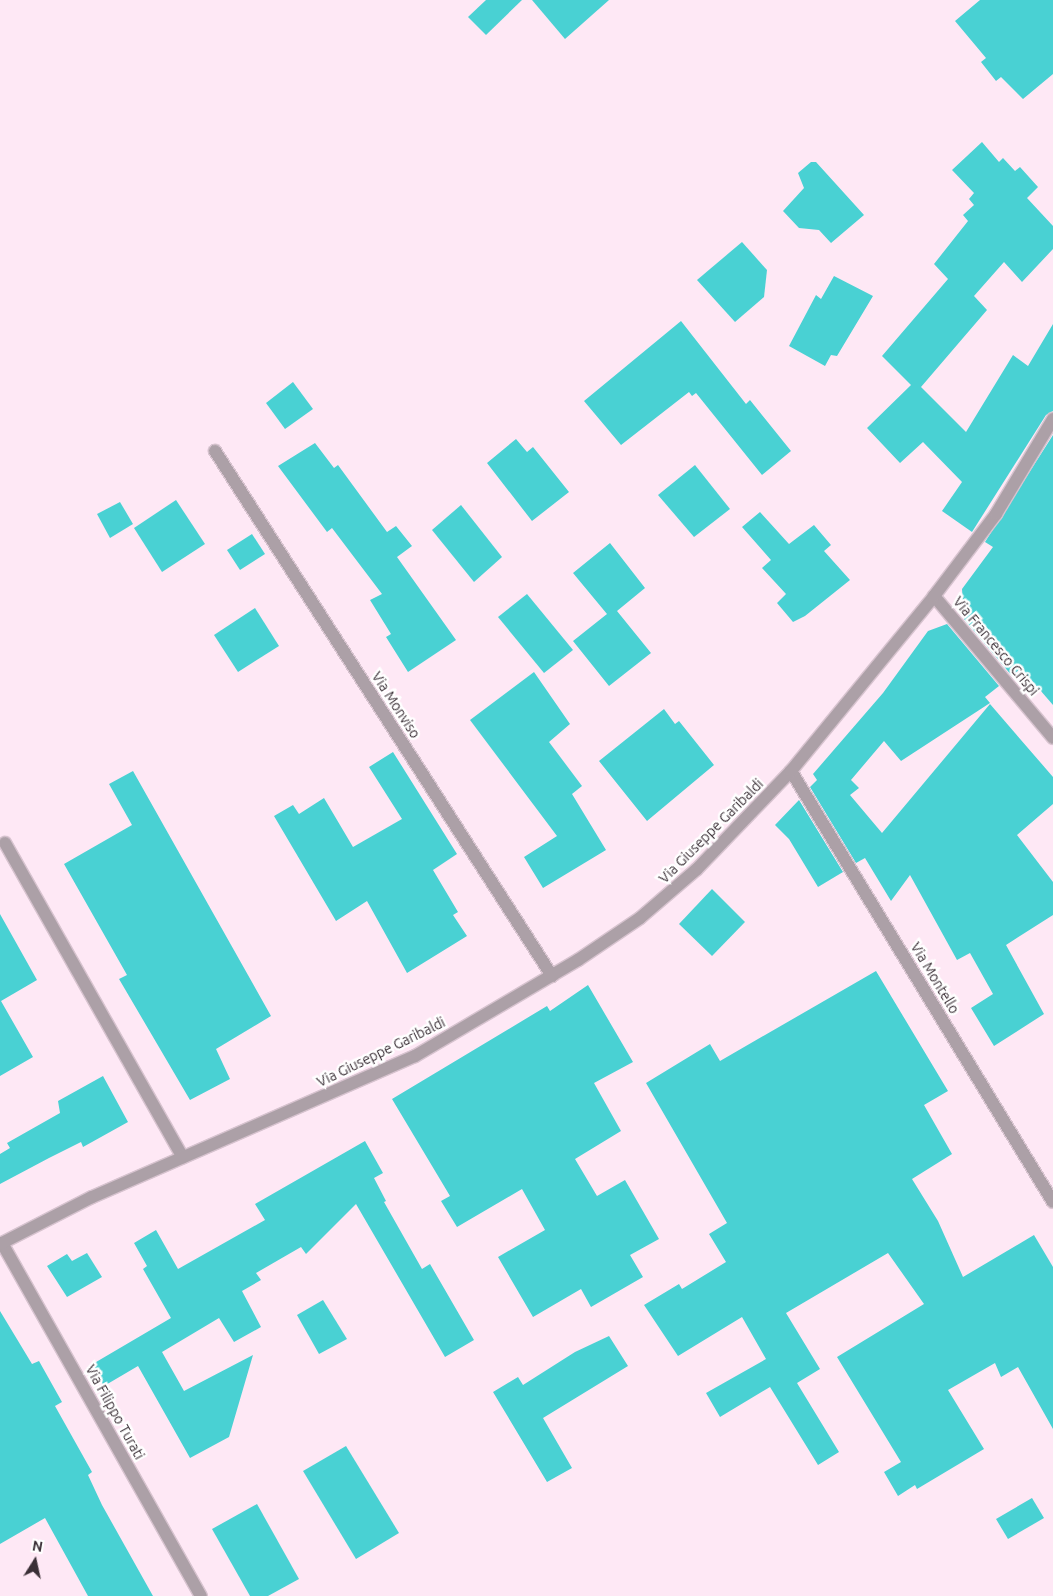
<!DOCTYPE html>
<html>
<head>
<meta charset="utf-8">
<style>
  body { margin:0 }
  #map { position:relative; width:1053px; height:1596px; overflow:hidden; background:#fee8f5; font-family:Ubuntu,sans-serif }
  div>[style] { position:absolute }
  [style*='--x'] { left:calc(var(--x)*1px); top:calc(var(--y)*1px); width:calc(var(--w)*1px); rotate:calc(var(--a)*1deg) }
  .building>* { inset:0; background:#49d1d3 }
  .roads { filter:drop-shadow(1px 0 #d7c3cf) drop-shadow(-1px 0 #d7c3cf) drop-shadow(0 1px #d7c3cf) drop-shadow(0 -1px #d7c3cf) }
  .minor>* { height:12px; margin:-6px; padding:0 6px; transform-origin:6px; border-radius:6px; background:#aca0a7 }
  span { translate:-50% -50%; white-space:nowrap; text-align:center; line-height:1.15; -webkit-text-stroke:5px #fff; paint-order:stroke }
  .street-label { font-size:14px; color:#3a2f36 }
  .north { position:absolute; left:10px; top:1536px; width:50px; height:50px; -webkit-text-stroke:4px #fff; paint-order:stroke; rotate:10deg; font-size:14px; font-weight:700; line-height:20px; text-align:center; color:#3a2f36 }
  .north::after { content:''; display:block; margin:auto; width:18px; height:22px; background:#3a2f36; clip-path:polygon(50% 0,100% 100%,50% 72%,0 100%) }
</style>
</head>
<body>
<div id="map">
  <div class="building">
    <div style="clip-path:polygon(486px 0,522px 0,486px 35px,468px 17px)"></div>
    <div style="clip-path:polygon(532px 0,609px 0,565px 39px)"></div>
    <div style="clip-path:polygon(980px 0,1053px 0,1053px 74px,1023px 99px,1001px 77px,996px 81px,981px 62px,986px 58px,955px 21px)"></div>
    <div style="clip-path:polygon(982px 142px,999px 162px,1003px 158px,1015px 171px,1020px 167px,1038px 187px,1027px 198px,1053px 226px,1053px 249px,1022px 282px,1004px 262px,974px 296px,987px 310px,921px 387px,966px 432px,1013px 355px,1028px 366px,1053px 324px,1053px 411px,1046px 415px,972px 532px,942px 511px,962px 482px,923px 442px,900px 463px,867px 428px,911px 385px,882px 356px,948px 279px,934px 264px,968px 221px,963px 215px,974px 205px,969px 199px,974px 193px,952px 170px)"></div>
    <div style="clip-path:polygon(811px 162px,816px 162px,864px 215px,831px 243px,819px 230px,799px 228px,783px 211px,804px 188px,798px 173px)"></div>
    <div style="clip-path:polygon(742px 242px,767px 270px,764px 297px,735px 322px,697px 280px)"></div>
    <div style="clip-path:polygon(834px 276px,873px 296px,837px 356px,831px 355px,825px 366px,789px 346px,816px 295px,821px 299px)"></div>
    <div style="clip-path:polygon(681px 321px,746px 404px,750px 400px,791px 451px,762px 475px,696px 393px,692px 396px,689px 392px,621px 445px,584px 401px)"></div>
    <div style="clip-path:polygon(293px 382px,313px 409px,285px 429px,266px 403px)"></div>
    <div style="clip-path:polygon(1053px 435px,1053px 705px,1021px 668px,1012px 676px,964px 619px,962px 589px,993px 547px,985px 542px)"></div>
    <div style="clip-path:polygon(516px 439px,527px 452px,533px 447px,569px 492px,532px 521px,487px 463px)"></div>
    <div style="clip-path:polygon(315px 443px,334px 468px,338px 465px,387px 532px,396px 526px,412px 546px,397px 557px,456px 640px,408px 672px,386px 637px,391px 634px,370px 600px,382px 594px,332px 528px,327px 532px,278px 466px)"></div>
    <div style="clip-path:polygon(695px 465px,730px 509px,694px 537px,658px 495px)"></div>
    <div style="clip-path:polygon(176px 500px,205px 544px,162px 572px,134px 528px)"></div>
    <div style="clip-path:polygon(120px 502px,133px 524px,110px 538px,97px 514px)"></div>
    <div style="clip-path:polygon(461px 505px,502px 557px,474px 582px,432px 530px)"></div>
    <div style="clip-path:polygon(760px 512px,789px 544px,814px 525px,831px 545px,824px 551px,850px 580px,805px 616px,793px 622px,777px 603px,786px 594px,762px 568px,771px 560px,742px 527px)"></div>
    <div style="clip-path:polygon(252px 534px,265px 554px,240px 570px,227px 550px)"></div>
    <div style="clip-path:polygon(610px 543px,645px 588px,617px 611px,651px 653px,609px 686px,573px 641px,607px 614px,573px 573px)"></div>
    <div style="clip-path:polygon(527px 594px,573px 650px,544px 673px,498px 617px)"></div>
    <div style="clip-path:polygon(255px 608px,279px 646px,238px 672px,214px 635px)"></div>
    <div style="clip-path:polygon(947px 624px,999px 686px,985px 697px,990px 703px,901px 761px,884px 741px,851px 780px,859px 788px,850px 795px,882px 833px,990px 704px,1053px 777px,1053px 804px,1017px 835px,1053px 882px,1053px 915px,1006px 945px,1044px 1014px,994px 1046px,971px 1008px,993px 994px,970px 953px,957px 960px,910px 875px,891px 901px,865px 858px,856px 863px,810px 787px,817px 780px,813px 774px,883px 693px,928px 631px)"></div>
    <div style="clip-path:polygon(534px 672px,570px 724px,549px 742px,582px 786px,572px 794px,606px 850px,543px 888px,524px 857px,557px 836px,470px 720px)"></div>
    <div style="clip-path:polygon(664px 709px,675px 724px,679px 721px,714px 765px,647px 821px,599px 761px)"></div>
    <div style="clip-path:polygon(393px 752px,457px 854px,433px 870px,458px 912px,453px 915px,467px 936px,407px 973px,367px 901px,336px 921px,274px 816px,293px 805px,299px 814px,324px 798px,353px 847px,402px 819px,369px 767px)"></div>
    <div style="clip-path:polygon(133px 771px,271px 1016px,216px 1049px,230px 1079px,190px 1100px,119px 979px,127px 975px,64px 864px,132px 825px,109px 784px)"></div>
    <div style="clip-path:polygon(799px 800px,843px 872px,818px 887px,789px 839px,775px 825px)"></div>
    <div style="clip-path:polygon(712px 889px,745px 922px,712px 956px,679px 924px)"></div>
    <div style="clip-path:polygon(0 914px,37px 980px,1px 1001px,33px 1057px,0 1076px)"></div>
    <div style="clip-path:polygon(876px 971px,948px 1091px,924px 1105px,952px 1154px,912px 1179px,938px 1221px,963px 1277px,1034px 1235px,1053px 1267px,1053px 1429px,1018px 1367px,1001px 1377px,995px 1363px,948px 1390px,984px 1449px,917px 1489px,915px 1485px,898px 1496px,884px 1472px,901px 1462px,837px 1357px,924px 1304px,888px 1253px,786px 1313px,820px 1369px,797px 1383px,839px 1452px,818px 1465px,770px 1387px,720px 1417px,706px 1393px,766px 1359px,742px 1317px,678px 1356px,644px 1305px,679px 1284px,682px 1289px,726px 1262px,709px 1234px,727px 1223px,646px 1083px,710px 1044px,720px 1061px)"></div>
    <div style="clip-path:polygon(588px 985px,633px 1062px,594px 1083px,621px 1131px,575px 1159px,597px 1196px,625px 1180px,659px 1239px,630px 1255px,643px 1277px,591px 1307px,581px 1289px,533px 1317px,498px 1257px,545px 1230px,522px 1189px,457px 1227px,441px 1201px,450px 1196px,392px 1099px,547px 1006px,550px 1011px)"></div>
    <div style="clip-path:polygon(103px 1076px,128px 1122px,83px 1147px,81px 1142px,49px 1158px,0 1184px,0 1154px,10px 1148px,7px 1143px,60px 1113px,58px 1101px)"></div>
    <div style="clip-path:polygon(365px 1141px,383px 1173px,374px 1178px,386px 1201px,384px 1202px,422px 1269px,430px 1264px,474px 1340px,445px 1357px,356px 1204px,306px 1254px,301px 1247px,256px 1273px,261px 1280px,242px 1291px,261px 1327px,234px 1342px,219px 1318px,162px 1352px,184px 1391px,253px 1355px,229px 1437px,190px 1458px,138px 1366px,104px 1386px,91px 1365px,171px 1318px,143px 1269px,147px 1266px,134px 1243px,156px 1230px,178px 1269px,265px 1220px,255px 1204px)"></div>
    <div style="clip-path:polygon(87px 1253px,102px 1277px,67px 1297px,47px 1266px,67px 1254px,72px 1261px)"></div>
    <div style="clip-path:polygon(323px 1300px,347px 1339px,319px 1354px,297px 1315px)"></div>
    <div style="clip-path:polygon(0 1311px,32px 1364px,39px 1361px,62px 1402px,55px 1406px,92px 1472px,88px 1475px,102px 1505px,153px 1596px,88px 1596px,45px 1518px,0 1544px)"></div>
    <div style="clip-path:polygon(609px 1336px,628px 1366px,543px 1418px,572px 1468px,547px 1482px,493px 1392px,518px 1377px,523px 1385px,575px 1352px)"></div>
    <div style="clip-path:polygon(346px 1446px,399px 1533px,356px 1559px,303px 1471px)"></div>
    <div style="clip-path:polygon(1032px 1498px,1044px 1518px,1008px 1539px,996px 1519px)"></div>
    <div style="clip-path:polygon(257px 1504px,299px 1579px,268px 1596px,250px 1596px,212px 1529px)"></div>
  </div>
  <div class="roads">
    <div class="minor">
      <div style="--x:215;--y:451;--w:624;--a:57.3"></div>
      <div style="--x:934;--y:596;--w:185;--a:50"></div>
      <div style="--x:791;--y:771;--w:504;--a:58.71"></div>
      <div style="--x:5;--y:843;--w:361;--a:60.5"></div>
      <div style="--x:2;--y:1243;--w:405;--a:60.6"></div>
      <div style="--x:0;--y:1244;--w:103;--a:-27.1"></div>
      <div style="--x:92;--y:1197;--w:352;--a:-23.6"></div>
      <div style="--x:415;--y:1056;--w:189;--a:-30.5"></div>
      <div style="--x:578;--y:960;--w:75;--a:-34.1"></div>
      <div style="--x:640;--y:918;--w:75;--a:-40.7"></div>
      <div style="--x:697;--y:869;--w:136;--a:-46.2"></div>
      <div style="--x:791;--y:771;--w:226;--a:-50.7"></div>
      <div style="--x:934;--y:596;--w:103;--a:-52.9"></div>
      <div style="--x:996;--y:514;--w:111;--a:-59"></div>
    </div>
  </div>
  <div class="street-label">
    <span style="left:996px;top:646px;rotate:50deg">Via Francesco Crispi</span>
    <span style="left:396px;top:705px;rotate:57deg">Via Monviso</span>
    <span style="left:711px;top:831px;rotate:-45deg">Via Giuseppe Garibaldi</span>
    <span style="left:935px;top:978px;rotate:59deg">Via Montello</span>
    <span style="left:381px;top:1052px;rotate:-26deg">Via Giuseppe Garibaldi</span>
    <span style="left:115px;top:1412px;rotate:61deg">Via Filippo Turati</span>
  </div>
  <div class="north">N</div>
</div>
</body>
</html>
